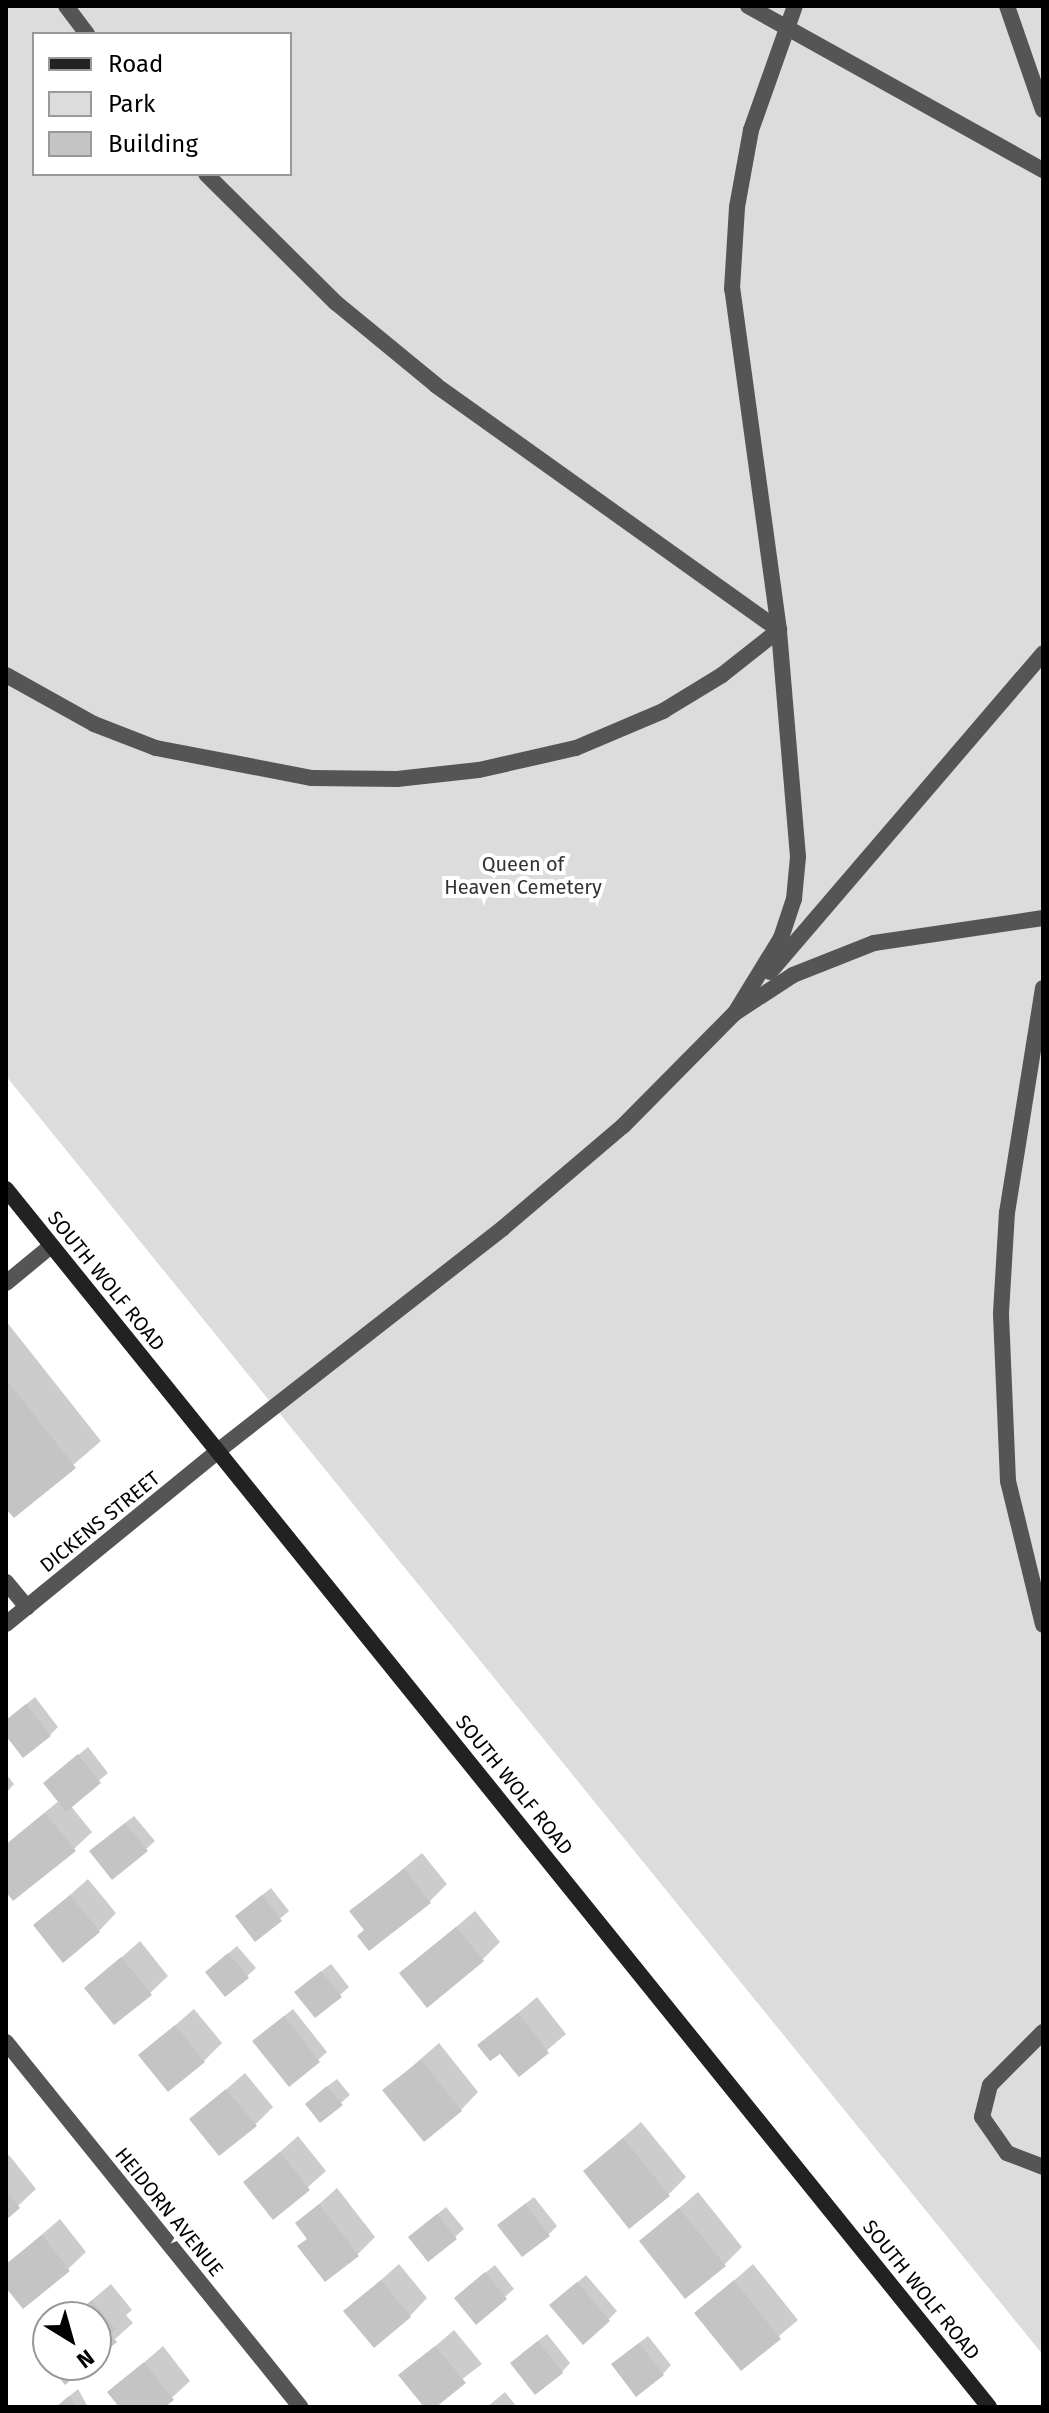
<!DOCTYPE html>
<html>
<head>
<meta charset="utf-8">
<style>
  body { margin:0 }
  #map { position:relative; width:1049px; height:2413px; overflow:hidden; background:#fff; font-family:"Fira Sans",sans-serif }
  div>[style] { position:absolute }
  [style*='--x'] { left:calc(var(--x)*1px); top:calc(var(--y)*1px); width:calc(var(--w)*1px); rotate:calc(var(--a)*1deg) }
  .green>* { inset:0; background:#dcdcdc }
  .shadow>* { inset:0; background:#0003 }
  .building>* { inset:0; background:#c4c4c4 }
  .lane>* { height:16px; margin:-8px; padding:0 8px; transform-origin:8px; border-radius:8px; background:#555 }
  .street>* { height:16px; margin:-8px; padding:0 8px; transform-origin:8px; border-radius:8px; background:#555 }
  .secondary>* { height:16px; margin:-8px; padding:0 8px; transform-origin:8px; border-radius:8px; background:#222 }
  span { translate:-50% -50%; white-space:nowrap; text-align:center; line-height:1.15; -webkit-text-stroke:8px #fff; paint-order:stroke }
  .park-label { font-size:20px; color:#333 }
  .street-label { font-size:20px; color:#000 }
  .frame { position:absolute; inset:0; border:8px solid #000; pointer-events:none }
  .legend { position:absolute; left:32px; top:32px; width:260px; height:144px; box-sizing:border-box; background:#fff; border:2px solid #999; margin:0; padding:10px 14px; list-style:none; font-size:24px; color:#000 }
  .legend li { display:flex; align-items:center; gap:16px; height:40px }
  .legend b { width:40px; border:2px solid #999 }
  .north { position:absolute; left:32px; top:2301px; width:80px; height:80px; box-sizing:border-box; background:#fff; border:2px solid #999; border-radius:50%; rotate:143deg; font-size:22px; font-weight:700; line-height:32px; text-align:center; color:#000 }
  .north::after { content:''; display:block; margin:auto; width:28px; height:36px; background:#000; clip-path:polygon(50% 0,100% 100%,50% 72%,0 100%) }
</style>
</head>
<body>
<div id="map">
  <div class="green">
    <div style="clip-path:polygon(evenodd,6px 6px,1043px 6px,1043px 2355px,6px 1076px,6px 6px,34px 34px,290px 34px,290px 174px,34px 174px,34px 34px)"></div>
  </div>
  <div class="shadow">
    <div style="clip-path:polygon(6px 1321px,101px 1441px,14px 1516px,6px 1505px)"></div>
    <div style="clip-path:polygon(35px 1697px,58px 1727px,50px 1735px,6px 1732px,6px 1721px)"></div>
    <div style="clip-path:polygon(88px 1747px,108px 1773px,70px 1805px,92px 1832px,74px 1849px,6px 1889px,6px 1844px,60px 1800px,54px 1775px)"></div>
    <div style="clip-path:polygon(6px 1774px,14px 1784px,6px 1793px)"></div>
    <div style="clip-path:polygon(134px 1816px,155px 1841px,146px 1849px,100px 1843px)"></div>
    <div style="clip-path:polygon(422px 1853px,447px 1884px,429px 1902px,366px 1930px,351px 1912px)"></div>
    <div style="clip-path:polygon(88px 1879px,116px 1913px,99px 1931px,36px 1925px)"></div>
    <div style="clip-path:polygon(271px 1888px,289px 1911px,256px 1939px,246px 1908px)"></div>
    <div style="clip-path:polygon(475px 1911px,500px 1942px,482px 1960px,401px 1973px)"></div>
    <div style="clip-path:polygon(140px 1941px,168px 1976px,150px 1993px,87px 1988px)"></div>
    <div style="clip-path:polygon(237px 1946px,256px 1968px,247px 1976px,216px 1964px)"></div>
    <div style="clip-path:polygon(331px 1964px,349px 1987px,340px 1995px,305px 1984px)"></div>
    <div style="clip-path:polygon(537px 1997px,566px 2034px,519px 2074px,500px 2051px,480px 2045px)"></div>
    <div style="clip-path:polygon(194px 2009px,222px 2043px,204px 2061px,141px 2055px)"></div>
    <div style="clip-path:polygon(293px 2009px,327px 2052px,318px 2060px,263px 2033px)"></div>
    <div style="clip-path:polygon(439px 2043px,478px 2092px,461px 2110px,385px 2090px)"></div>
    <div style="clip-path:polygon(245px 2073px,273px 2107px,255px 2125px,192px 2119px)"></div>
    <div style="clip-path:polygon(337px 2079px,350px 2095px,321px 2120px,316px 2095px)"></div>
    <div style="clip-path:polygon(641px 2122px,686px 2177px,668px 2195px,585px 2171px)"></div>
    <div style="clip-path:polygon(298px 2136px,326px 2171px,274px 2217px,246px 2182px)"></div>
    <div style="clip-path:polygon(9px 2155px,36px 2189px,6px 2217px,6px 2157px)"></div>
    <div style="clip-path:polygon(337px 2188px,375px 2237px,357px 2255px,299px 2246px,309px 2237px,298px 2223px)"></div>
    <div style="clip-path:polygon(698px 2192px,742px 2247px,724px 2265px,641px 2241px)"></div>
    <div style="clip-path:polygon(534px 2197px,557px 2226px,548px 2235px,508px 2217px)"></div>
    <div style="clip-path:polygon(446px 2207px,464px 2229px,455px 2237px,419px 2229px)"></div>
    <div style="clip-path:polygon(60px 2219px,86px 2252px,68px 2269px,6px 2285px,6px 2265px)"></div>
    <div style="clip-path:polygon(399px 2264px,427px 2298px,410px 2316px,346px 2311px)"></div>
    <div style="clip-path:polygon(753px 2264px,798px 2320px,741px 2368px,697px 2313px)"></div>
    <div style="clip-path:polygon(495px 2265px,514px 2289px,476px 2322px,465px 2289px)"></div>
    <div style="clip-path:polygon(586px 2275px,617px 2311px,608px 2320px,560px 2297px)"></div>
    <div style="clip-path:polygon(111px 2284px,132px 2310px,126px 2315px,133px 2323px,96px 2356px,96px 2317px,72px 2317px)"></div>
    <div style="clip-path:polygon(454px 2330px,482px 2364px,426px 2407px,401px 2376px)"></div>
    <div style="clip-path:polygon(547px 2334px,570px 2363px,562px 2372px,521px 2354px)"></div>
    <div style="clip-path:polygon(648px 2336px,671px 2365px,663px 2374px,622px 2356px)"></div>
    <div style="clip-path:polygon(163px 2346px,190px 2381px,162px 2407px,119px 2407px,110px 2392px)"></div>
    <div style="clip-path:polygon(78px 2389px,88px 2407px,56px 2407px)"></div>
    <div style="clip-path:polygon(505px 2392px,517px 2407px,487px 2407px)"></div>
  </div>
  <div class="building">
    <div style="clip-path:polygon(6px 1379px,76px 1468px,14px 1518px,6px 1509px)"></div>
    <div style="clip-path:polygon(26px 1704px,51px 1736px,23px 1758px,6px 1736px,6px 1720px)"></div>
    <div style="clip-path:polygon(78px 1754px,101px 1783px,66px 1812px,43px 1783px)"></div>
    <div style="clip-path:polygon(45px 1813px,76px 1851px,13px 1901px,6px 1892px,6px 1845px)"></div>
    <div style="clip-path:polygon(125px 1823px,148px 1851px,112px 1880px,89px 1851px)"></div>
    <div style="clip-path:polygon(404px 1869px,431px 1903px,369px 1951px,357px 1936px,364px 1930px,349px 1911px)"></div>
    <div style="clip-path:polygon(70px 1895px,100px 1932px,63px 1963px,33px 1925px)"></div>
    <div style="clip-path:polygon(262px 1895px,282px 1921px,255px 1942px,235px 1916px)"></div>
    <div style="clip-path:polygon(456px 1927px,484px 1961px,427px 2008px,399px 1973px)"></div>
    <div style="clip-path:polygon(228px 1953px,249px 1978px,225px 1997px,205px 1972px)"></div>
    <div style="clip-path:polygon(121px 1957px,152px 1995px,114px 2025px,84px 1988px)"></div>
    <div style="clip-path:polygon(321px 1971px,342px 1997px,315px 2018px,294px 1992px)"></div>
    <div style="clip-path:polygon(518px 2013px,549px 2053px,519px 2077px,500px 2054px,490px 2061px,477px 2045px)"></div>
    <div style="clip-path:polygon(284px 2016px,320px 2062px,289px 2087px,252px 2041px)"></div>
    <div style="clip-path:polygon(175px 2025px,205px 2062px,168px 2092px,138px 2055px)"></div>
    <div style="clip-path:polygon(421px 2060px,462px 2111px,424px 2142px,382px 2090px)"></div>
    <div style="clip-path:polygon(327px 2086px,343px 2105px,320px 2123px,305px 2104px)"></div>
    <div style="clip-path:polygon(226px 2089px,257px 2126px,219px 2156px,189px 2119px)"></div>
    <div style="clip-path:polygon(623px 2138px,670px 2196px,629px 2229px,583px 2171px)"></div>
    <div style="clip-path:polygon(280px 2152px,310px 2190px,273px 2220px,243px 2182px)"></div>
    <div style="clip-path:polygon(6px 2190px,20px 2208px,6px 2220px)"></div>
    <div style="clip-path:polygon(319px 2204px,359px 2256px,325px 2282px,297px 2246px,307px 2239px,295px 2223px)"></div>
    <div style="clip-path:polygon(525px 2204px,550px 2236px,522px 2257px,497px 2225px)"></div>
    <div style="clip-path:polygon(679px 2208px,726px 2266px,685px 2299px,639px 2241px)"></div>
    <div style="clip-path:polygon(437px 2214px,457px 2239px,428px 2262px,408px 2237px)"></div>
    <div style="clip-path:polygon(42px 2235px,70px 2271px,23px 2309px,6px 2288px,6px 2264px)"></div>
    <div style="clip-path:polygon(485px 2272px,507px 2299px,476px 2325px,454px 2298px)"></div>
    <div style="clip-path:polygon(381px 2280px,411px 2317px,374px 2348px,343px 2311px)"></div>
    <div style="clip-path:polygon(734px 2280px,781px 2339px,741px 2371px,694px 2313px)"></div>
    <div style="clip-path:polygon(577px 2282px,610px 2321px,583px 2345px,549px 2305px)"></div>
    <div style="clip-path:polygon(92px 2300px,115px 2329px,110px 2334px,117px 2342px,96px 2359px,96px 2317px,72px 2317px)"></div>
    <div style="clip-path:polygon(48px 2337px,48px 2364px,35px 2348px)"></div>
    <div style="clip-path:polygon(538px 2341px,563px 2373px,535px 2395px,510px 2363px)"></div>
    <div style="clip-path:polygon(639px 2343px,664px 2375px,636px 2397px,611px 2364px)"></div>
    <div style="clip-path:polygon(435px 2346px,466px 2383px,436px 2407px,424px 2407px,398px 2375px)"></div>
    <div style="clip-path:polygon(144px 2362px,174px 2400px,165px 2407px,119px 2407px,107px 2392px)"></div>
    <div style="clip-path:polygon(49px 2365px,88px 2365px,65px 2385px)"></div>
    <div style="clip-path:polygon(69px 2396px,77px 2407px,56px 2407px)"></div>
  </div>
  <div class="lane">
    <div style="--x:66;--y:6;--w:35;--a:53"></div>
    <div style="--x:748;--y:6;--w:338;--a:29.1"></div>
    <div style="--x:1007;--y:6;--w:110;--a:70.9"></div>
    <div style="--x:6;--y:675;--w:101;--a:29.1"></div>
    <div style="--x:94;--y:724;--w:66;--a:21.2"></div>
    <div style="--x:156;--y:748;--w:159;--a:10.9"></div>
    <div style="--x:312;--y:778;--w:85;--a:0.7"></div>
    <div style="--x:397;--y:779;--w:82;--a:-6.3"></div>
    <div style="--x:479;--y:770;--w:99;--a:-12.8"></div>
    <div style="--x:576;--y:748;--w:95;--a:-23"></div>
    <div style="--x:663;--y:711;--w:69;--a:-31.4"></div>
    <div style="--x:722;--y:675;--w:73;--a:-38.3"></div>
    <div style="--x:779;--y:630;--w:422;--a:-144.5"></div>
    <div style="--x:436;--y:385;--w:129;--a:-140.6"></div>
    <div style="--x:336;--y:303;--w:183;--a:-135.2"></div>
    <div style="--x:770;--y:972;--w:420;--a:-49.4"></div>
    <div style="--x:1043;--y:988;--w:227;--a:99.1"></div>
    <div style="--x:1007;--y:1212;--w:102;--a:93.4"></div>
    <div style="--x:1001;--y:1314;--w:167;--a:87.6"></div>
    <div style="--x:1008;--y:1481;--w:148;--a:76.3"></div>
    <div style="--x:735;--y:1013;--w:88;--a:-58.5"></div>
    <div style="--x:781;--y:938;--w:41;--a:-71.6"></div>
    <div style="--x:794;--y:899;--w:42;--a:-84.6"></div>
    <div style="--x:798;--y:857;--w:228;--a:-94.8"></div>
    <div style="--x:779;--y:630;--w:344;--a:-97.8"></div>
    <div style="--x:732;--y:289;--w:82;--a:-86.5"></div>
    <div style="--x:737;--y:207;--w:78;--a:-79.7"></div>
    <div style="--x:751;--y:130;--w:132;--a:-70.5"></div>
    <div style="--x:6;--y:1283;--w:58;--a:-39.4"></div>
    <div style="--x:219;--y:1450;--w:360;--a:-38"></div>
    <div style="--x:503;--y:1228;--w:157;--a:-40.4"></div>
    <div style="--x:623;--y:1126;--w:159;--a:-45.3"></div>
    <div style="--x:735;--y:1013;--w:69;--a:-33.2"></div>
    <div style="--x:793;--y:975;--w:87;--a:-21.6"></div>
    <div style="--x:874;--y:943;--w:171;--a:-8.4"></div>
    <div style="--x:6;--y:1582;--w:33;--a:50"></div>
    <div style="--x:1043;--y:2032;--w:75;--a:135"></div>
    <div style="--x:990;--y:2085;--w:33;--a:104"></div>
    <div style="--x:982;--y:2117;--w:44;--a:55.2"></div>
    <div style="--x:1007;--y:2153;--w:39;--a:21"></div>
  </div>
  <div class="street">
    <div style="--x:6;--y:1624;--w:275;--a:-39.2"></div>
    <div style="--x:6;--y:2042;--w:469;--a:51.1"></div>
  </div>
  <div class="secondary">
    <div style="--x:6;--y:1189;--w:1565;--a:51.09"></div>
  </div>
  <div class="park-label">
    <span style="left:523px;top:876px">Queen of<br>Heaven Cemetery</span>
  </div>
  <div class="street-label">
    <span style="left:106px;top:1281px;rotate:51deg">SOUTH WOLF ROAD</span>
    <span style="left:100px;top:1522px;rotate:-39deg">DICKENS STREET</span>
    <span style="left:514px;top:1785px;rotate:51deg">SOUTH WOLF ROAD</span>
    <span style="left:169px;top:2212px;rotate:51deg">HEIDORN AVENUE</span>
    <span style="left:921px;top:2290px;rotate:51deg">SOUTH WOLF ROAD</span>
  </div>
  <div class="frame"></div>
  <ul class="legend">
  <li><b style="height:10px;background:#222"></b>Road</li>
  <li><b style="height:22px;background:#dcdcdc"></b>Park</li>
  <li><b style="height:22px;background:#c4c4c4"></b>Building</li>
  </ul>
  <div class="north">N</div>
</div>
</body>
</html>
